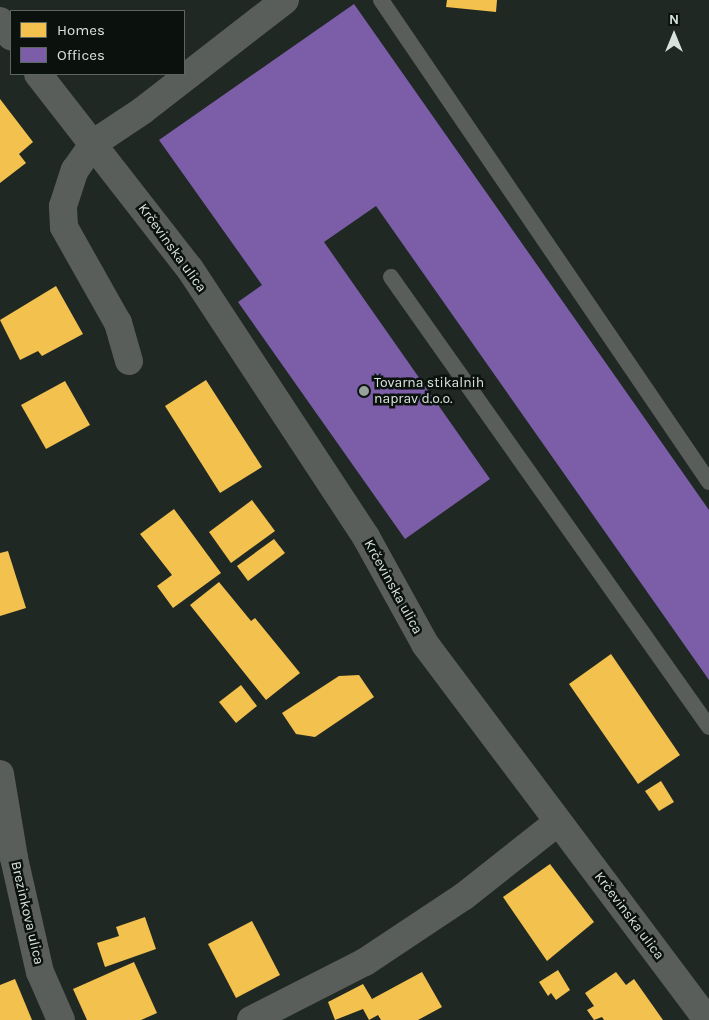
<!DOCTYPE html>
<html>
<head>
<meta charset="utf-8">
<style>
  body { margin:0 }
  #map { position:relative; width:709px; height:1020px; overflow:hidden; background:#202824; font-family:Karla,sans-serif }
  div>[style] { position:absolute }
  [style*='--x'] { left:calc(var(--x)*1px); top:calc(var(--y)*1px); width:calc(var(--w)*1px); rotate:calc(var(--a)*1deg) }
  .homes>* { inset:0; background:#f2c14e }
  .offices>* { inset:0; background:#7b5ea7 }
  .lane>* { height:16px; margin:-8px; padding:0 8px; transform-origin:8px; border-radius:8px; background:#5a5e5b }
  .street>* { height:28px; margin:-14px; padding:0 14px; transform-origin:14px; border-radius:14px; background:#5a5e5b }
  .dots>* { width:14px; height:14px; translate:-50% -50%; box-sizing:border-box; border:2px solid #0b120e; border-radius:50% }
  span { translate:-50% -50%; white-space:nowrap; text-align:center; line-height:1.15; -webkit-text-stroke:5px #0b120e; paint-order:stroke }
  .street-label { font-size:14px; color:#d9e3de }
  .poi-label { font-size:14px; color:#d9e3de }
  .left { translate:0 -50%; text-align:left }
  .legend { position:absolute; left:10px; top:10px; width:175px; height:65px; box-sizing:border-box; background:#0b120e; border:1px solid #5d6661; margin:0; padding:6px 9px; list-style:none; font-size:15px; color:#d9e3de }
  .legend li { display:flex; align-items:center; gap:10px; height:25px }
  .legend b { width:25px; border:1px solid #5d6661 }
  .north { position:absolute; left:649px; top:10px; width:50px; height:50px; -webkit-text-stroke:4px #0b120e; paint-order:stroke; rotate:0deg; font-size:14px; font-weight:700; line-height:20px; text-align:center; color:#d9e3de }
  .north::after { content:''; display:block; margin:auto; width:18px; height:22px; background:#d9e3de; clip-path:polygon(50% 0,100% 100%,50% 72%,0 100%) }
</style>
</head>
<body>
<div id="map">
  <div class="homes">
    <div style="clip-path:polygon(447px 0,497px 0,496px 12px,446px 7px)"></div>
    <div style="clip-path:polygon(0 99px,33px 142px,19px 154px,26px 163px,0 183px)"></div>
    <div style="clip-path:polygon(56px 286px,83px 334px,42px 356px,38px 351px,20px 360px,0 320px)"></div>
    <div style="clip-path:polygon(206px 380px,262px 467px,220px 493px,165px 406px)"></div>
    <div style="clip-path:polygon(65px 381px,90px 425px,46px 449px,21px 405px)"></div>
    <div style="clip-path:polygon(252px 500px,275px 531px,231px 563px,209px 532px)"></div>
    <div style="clip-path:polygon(174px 509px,221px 573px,173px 608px,157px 586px,172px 575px,140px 534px)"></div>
    <div style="clip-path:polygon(274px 539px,285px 553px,248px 581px,237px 566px)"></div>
    <div style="clip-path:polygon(8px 551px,26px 608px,0 616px,0 553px)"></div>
    <div style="clip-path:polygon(219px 582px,251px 621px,255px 618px,300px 673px,266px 700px,190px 605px)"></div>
    <div style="clip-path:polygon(611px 654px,680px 755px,638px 784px,569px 684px)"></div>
    <div style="clip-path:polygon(359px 675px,374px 697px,315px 737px,296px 734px,282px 713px,339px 676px)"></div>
    <div style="clip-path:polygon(241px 685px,257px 706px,236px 723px,219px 702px)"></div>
    <div style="clip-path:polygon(661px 781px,674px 802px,659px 811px,645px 791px)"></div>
    <div style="clip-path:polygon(550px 864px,594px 922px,547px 961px,503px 897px)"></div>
    <div style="clip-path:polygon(145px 917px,156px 949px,105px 967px,97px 943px,119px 936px,116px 927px)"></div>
    <div style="clip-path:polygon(252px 921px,280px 975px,236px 998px,208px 944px)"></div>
    <div style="clip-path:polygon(134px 962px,157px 1013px,141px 1020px,87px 1020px,73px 989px)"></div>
    <div style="clip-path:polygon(558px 970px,570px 990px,556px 1000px,551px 993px,548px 996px,539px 982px)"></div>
    <div style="clip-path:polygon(422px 972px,442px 1007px,418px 1020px,381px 1020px,378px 1015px,369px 1020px,363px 1009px,335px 1020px,328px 1002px,363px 984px,372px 999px)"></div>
    <div style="clip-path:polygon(616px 972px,626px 985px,634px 979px,663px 1020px,604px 1020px,602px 1017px,594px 1020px,587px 1010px,594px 1006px,585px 993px)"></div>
    <div style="clip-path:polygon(15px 979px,32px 1020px,0 1020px,0 985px)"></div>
  </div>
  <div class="offices">
    <div style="clip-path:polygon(354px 4px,709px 510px,709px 680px,376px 206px,324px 242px,490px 479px,405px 539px,238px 302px,262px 285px,159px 140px)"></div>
  </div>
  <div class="lane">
    <div style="--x:381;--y:0;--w:583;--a:55.76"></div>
    <div style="--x:391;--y:277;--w:551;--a:54.75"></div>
  </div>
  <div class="street">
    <div style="--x:0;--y:21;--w:19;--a:54"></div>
    <div style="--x:38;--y:74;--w:247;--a:52.1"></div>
    <div style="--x:190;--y:269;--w:321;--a:56.7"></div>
    <div style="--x:366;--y:537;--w:122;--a:61.1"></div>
    <div style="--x:425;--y:644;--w:470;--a:53.1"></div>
    <div style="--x:129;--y:361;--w:40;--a:-106"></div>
    <div style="--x:118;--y:323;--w:110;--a:-119.4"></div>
    <div style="--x:64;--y:227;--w:21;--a:-93"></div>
    <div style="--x:63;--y:206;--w:38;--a:-72"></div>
    <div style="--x:75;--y:170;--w:33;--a:-55"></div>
    <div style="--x:94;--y:143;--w:58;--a:-33.7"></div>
    <div style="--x:142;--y:111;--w:181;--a:-37.8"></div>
    <div style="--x:0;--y:774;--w:85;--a:80.5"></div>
    <div style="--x:14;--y:858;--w:117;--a:77.2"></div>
    <div style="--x:40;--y:972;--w:52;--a:66.4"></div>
    <div style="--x:251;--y:1020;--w:128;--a:-27"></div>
    <div style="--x:365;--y:962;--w:118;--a:-33.6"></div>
    <div style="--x:463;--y:897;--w:121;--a:-38.3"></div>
  </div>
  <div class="dots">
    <div style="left:364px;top:391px;background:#98a29d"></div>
  </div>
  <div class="street-label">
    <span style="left:172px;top:248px;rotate:54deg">Krčevinska ulica</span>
    <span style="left:393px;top:587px;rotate:61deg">Krčevinska ulica</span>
    <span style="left:27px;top:913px;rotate:77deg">Brezinkova ulica</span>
    <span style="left:629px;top:916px;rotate:53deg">Krčevinska ulica</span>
  </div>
  <div class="poi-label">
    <span class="left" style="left:374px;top:391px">Tovarna stikalnih<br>naprav d.o.o.</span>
  </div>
  <ul class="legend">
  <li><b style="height:14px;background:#f2c14e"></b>Homes</li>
  <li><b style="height:14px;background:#7b5ea7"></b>Offices</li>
  </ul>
  <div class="north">N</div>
</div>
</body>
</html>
